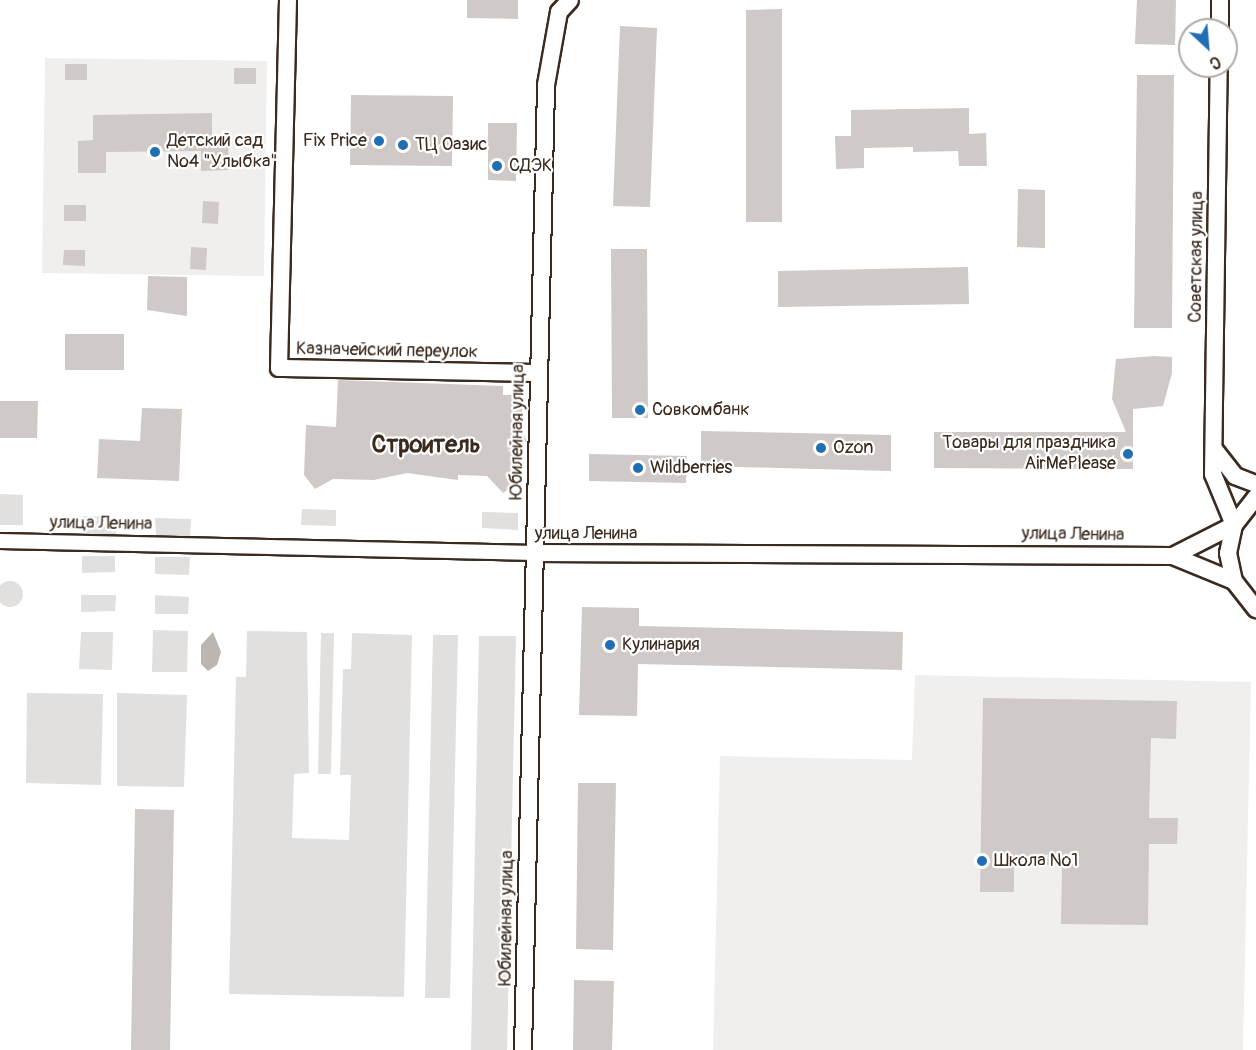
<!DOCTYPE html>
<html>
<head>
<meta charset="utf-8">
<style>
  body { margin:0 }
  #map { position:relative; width:1256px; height:1050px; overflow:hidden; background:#fff; font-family:Pangolin,sans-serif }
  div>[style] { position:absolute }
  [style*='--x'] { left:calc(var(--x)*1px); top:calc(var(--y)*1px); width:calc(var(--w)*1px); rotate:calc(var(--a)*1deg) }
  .built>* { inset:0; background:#f1efee }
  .green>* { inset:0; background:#e2e0de }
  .round { border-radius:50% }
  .water>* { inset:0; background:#bcb6b3 }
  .building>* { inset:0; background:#cfcac7 }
  .roads { filter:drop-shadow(2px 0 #3b2a1e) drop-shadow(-2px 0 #3b2a1e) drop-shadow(0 2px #3b2a1e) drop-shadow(0 -2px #3b2a1e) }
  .pedestrian>* { height:14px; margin:-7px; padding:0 7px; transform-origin:7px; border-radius:7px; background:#fff }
  .minor>* { height:16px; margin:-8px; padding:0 8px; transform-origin:8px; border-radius:8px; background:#fff }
  .dots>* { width:16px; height:16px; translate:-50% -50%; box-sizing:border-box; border:3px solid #fff; border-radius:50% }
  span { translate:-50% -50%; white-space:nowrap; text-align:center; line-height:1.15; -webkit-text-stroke:4.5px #fff; paint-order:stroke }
  .poi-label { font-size:18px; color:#3b2a1e }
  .right { translate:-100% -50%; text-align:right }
  .left { translate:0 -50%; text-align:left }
  .street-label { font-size:18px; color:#3b2a1e }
  .district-label { font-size:24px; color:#3b2a1e; font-weight:700 }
  .north { position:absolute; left:1178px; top:18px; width:60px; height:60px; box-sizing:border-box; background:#fff; border:2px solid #b1aaa5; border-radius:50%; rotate:154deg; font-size:16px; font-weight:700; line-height:24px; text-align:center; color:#3b2a1e }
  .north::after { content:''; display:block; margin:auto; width:21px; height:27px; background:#1f6fb2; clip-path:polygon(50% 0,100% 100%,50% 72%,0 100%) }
</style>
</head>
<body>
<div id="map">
  <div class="built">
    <div style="clip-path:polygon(45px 58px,267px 61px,264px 276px,42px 273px)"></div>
    <div style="clip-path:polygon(915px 675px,1251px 682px,1243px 1050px,713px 1050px,720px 756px,912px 760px)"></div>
  </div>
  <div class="green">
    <div style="clip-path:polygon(0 494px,23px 495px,23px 525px,0 525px)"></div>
    <div style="clip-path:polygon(302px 509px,336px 510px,336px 526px,301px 525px)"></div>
    <div style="clip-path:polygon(482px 512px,518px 513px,518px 530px,482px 528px)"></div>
    <div style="clip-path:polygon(83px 516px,117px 517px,116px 535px,83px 535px)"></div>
    <div style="clip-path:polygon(155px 518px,191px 519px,190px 537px,156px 535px)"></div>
    <div style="clip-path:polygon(82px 556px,115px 556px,115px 572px,82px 573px)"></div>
    <div style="clip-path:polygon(155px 557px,190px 557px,189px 575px,155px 574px)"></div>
    <div class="round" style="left:-3px;top:581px;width:26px;height:26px"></div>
    <div style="clip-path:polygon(81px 595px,116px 595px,115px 611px,81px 612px)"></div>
    <div style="clip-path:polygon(155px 595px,189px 597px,188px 614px,155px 614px)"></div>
    <div style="clip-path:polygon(153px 630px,188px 631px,187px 672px,152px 672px)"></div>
    <div style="clip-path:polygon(247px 631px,307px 632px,309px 773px,294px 774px,292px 838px,349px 840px,351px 775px,340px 775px,343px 669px,351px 669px,352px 633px,412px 635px,404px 997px,229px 994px,236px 677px,246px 677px)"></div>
    <div style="clip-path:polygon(81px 632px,113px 632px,112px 670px,79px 669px)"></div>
    <div style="clip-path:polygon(321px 633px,334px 633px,331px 774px,318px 774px)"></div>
    <div style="clip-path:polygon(433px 635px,458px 635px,450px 998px,425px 998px)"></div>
    <div style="clip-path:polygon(479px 636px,516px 636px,507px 1050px,471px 1050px)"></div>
    <div style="clip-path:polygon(27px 693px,103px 694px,101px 785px,26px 783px)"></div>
    <div style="clip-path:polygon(117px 693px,187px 695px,184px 787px,117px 786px)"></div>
  </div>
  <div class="water">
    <div style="clip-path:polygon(213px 632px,221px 652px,217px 665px,208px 671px,201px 664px,201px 645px)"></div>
  </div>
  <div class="building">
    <div style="clip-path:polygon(467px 0,518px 0,518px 19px,467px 18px)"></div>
    <div style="clip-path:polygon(1137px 0,1176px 0,1175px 45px,1135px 44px)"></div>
    <div style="clip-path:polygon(782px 9px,782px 222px,746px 222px,746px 10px)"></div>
    <div style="clip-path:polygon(620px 26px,657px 28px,650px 207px,613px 206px)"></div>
    <div style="clip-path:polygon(65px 64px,87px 64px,87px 80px,65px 80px)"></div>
    <div style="clip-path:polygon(234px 68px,256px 68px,256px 84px,234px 84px)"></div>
    <div style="clip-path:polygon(1137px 75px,1174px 75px,1172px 328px,1134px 328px)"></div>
    <div style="clip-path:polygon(351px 95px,453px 96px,452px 166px,350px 165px)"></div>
    <div style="clip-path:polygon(969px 108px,969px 134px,986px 133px,987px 166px,959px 166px,958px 151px,913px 152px,913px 147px,864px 148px,864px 168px,836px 169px,835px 136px,851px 136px,851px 110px)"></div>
    <div style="clip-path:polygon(212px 113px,212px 138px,228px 138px,229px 170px,201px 171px,201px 151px,106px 152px,106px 173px,78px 173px,78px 141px,93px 140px,93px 115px)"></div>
    <div style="clip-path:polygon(488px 123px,517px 123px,516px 181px,488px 180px)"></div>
    <div style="clip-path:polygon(1018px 189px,1045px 190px,1045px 248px,1017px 247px)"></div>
    <div style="clip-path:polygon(203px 201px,219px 202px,218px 224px,202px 223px)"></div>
    <div style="clip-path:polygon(64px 205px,86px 205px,86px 221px,64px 221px)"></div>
    <div style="clip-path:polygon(191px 247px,207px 248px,206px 270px,190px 269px)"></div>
    <div style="clip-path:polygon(611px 249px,647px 249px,648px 418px,612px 418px)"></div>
    <div style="clip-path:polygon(64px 250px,85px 250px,85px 266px,63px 265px)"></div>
    <div style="clip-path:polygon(968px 267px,969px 304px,778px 307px,778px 271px)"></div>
    <div style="clip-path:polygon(148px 276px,187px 277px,187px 316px,147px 310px)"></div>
    <div style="clip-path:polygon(65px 334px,124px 334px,124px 370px,65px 370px)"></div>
    <div style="clip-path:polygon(1154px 356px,1172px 357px,1172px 373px,1163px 406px,1133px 409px,1133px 469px,934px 468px,934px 432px,1126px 432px,1112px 399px,1116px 359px)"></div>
    <div style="clip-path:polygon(338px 380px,503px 386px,503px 395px,523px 395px,521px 430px,527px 441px,521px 445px,519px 482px,503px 493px,487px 476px,458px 475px,458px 480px,407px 473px,374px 480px,333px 479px,315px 489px,304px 475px,306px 425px,336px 427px)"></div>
    <div style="clip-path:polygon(0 401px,38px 401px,37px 438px,0 438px)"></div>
    <div style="clip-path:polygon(142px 408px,182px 409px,179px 481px,97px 478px,99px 439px,140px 441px)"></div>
    <div style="clip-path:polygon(701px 431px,891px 435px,891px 471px,701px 466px)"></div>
    <div style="clip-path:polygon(589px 454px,687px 456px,686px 483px,589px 481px)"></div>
    <div style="clip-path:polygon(582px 607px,639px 608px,639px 626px,903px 632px,902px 670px,638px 664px,637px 716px,579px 715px)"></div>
    <div style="clip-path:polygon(983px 698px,1177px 701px,1176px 739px,1151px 738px,1149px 818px,1178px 818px,1177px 844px,1149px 844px,1148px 925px,1061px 924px,1062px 865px,1014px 865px,1014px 892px,980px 892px)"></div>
    <div style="clip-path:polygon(578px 783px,616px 783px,613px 950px,576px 949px)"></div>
    <div style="clip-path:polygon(135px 809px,174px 810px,170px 1050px,131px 1050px)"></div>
    <div style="clip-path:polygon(574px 980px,614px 981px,612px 1050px,573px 1050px)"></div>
  </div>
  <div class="roads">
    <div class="pedestrian">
      <div style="--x:0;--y:541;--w:535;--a:1.28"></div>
    </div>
    <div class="minor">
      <div style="--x:288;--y:0;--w:368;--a:91.4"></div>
      <div style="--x:279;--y:368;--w:260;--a:1.1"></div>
      <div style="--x:1220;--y:30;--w:30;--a:-90"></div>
      <div style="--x:1214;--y:449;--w:34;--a:52"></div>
      <div style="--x:1235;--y:476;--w:22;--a:21"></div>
      <div style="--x:1256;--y:497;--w:36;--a:128"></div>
      <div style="--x:1234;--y:525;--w:29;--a:102"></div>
      <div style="--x:1228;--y:553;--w:29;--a:78"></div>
      <div style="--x:1234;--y:581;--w:36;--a:52"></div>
      <div style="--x:535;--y:553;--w:638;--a:0.27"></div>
      <div style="--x:1173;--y:556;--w:66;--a:22.3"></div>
      <div style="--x:1173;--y:556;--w:68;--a:-26.9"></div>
      <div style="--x:1234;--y:525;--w:55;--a:-112.4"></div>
      <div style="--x:1213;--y:474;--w:408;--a:-89.2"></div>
      <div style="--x:523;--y:1050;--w:965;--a:-88.63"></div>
      <div style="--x:546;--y:85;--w:74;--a:-79.9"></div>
      <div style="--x:559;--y:12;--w:16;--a:-47"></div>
    </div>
  </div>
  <div class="dots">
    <div style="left:379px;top:141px;background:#1f6fb2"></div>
    <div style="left:403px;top:145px;background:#1f6fb2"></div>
    <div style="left:155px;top:152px;background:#1f6fb2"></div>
    <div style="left:497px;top:166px;background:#1f6fb2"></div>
    <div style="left:640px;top:410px;background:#1f6fb2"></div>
    <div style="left:821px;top:448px;background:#1f6fb2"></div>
    <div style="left:1128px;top:454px;background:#1f6fb2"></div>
    <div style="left:638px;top:468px;background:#1f6fb2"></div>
    <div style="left:610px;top:645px;background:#1f6fb2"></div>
    <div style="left:982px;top:861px;background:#1f6fb2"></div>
  </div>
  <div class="poi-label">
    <span class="right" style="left:367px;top:141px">Fix Price</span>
    <span class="left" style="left:167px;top:152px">Детский сад<br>№4 "Улыбка"</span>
    <span class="left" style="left:415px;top:145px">ТЦ Оазис</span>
    <span class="left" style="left:509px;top:166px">СДЭК</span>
    <span class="left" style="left:652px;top:410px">Совкомбанк</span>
    <span class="right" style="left:1116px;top:454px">Товары для праздника<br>AirMePlease</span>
    <span class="left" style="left:833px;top:448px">Ozon</span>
    <span class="left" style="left:650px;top:468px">Wildberries</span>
    <span class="left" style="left:622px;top:645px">Кулинария</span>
    <span class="left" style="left:994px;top:861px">Школа №1</span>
  </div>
  <div class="street-label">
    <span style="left:1197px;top:257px;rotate:-89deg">Советская улица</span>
    <span style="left:387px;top:351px;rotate:1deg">Казначейский переулок</span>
    <span style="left:518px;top:432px;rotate:-89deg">Юбилейная улица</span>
    <span style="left:101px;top:524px;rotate:1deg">улица Ленина</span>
    <span style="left:586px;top:534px">улица Ленина</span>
    <span style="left:1073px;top:535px;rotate:1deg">улица Ленина</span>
    <span style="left:507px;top:918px;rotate:-89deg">Юбилейная улица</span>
  </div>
  <div class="district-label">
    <span style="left:426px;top:445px">Строитель</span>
  </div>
  <div class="north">С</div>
</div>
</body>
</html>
